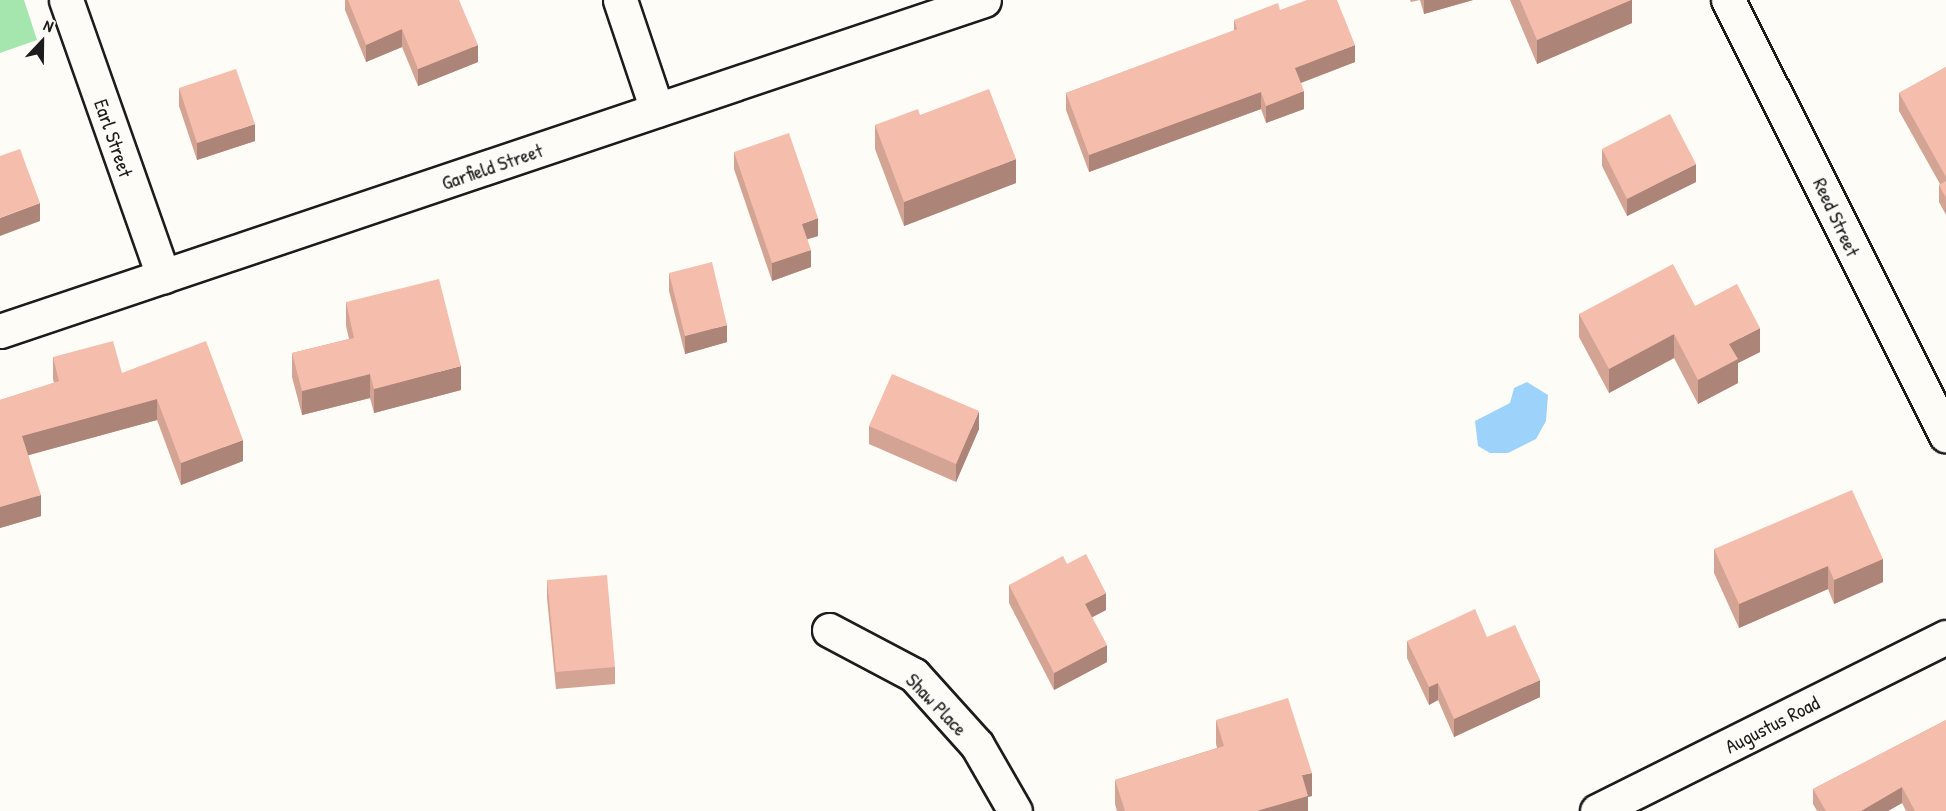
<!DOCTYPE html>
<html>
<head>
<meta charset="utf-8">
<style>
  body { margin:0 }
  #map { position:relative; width:1946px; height:811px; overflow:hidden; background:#fdfcf7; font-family:"Patrick Hand",sans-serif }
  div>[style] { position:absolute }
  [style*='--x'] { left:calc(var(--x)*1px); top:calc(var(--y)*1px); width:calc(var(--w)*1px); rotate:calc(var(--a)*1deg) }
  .green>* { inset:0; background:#a5e5ae }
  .water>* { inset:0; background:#9dd3fb }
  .roads { filter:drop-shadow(2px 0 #1c1c1c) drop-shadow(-2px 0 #1c1c1c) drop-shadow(0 2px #1c1c1c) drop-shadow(0 -2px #1c1c1c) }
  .minor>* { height:33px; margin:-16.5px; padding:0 16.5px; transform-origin:16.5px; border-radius:16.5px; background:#fdfcf7 }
  .wall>* { inset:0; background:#d3a394 }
  .shaded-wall>* { inset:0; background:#ac8478 }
  .building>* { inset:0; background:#f5bdac }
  span { translate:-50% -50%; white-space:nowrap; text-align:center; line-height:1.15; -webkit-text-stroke:5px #fdfcf7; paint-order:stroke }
  .street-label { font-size:20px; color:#1c1c1c }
  .north { position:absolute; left:12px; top:12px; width:60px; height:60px; -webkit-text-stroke:4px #fdfcf7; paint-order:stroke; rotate:22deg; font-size:16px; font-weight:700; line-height:24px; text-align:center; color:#1c1c1c }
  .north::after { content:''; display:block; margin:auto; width:21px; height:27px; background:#1c1c1c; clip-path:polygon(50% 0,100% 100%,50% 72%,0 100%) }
</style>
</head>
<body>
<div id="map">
  <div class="green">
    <div style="clip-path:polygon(0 0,24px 0,37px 40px,0 53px)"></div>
  </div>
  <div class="water">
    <div style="clip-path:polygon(1527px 382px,1548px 395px,1546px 421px,1536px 439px,1508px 453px,1490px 453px,1478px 446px,1475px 421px,1510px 403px,1514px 388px)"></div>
  </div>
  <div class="roads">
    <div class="minor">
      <div style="--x:66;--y:0;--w:293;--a:70.6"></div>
      <div style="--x:620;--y:0;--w:116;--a:71.4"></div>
      <div style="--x:1728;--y:0;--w:487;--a:63.4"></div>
      <div style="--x:0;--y:331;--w:1038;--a:-18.59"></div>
      <div style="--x:829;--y:630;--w:96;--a:27.9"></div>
      <div style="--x:914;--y:675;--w:94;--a:48"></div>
      <div style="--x:977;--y:745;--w:76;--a:60.1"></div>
      <div style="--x:1597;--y:811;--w:390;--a:-26.5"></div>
    </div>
  </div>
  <div class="wall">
    <div style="clip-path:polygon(345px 0,459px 0,478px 62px,418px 86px,402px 47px,366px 62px,345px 10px)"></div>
    <div style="clip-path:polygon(1410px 0,1473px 0,1424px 14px,1420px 0,1411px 2px)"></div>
    <div style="clip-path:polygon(1510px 0,1632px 0,1632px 23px,1537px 64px)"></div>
    <div style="clip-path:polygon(1280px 10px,1355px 62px,1301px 83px,1304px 109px,1266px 123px,1261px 109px,1089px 172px,1066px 110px,1066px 93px,1234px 31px,1234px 20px)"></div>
    <div style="clip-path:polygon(1946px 67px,1946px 215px,1939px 202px,1939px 185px,1940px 184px,1899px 111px,1899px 93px)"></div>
    <div style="clip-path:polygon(179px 88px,255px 141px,197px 160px,179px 106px)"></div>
    <div style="clip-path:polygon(920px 115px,1016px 183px,904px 226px,875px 149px,875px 125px)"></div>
    <div style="clip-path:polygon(1602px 149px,1696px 182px,1627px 216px,1602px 166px)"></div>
    <div style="clip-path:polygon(734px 152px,818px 236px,807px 239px,811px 267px,772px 281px,734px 169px)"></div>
    <div style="clip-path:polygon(669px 273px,727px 342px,685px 354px,669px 291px)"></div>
    <div style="clip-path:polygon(346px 302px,461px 390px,374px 413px,370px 398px,302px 415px,292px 377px,292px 353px,349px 339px,346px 326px)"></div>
    <div style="clip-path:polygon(1695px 306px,1760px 352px,1738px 363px,1738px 383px,1698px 404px,1674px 358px,1609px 393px,1579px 337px,1579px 314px)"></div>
    <div style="clip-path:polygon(53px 357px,122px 373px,243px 461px,181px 485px,157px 420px,28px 455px,41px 516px,0 528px,0 400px,54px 383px,53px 379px)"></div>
    <div style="clip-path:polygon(869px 426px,979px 429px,956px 482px,869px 444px)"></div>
    <div style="clip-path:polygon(1714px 549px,1883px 559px,1883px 582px,1834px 604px,1828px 589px,1739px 628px,1714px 573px)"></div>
    <div style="clip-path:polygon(1067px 564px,1106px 610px,1092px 617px,1107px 662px,1054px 690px,1009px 603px,1009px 585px)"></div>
    <div style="clip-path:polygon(547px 580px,615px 667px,615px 684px,556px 689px,547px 598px)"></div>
    <div style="clip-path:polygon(1487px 637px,1540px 697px,1454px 737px,1438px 700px,1429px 705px,1407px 658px,1407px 641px)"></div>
    <div style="clip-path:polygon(1216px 720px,1312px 796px,1308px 797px,1308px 811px,1117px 811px,1115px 804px,1115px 780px,1217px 748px,1216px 744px)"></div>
    <div style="clip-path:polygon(1946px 720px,1946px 811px,1906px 811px,1902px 803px,1888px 811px,1817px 811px,1813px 804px,1813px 789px)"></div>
  </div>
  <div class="shaded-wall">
    <div style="clip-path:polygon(1424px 0,1473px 0,1424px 14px)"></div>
    <div style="clip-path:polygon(1631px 0,1632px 0,1632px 23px,1537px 64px,1537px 40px)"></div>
    <div style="clip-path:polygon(402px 29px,402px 47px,366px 62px,366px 45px)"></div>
    <div style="clip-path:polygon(478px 45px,478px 62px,418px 86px,418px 69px)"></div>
    <div style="clip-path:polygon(1355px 45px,1355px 62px,1295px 85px,1295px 68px)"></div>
    <div style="clip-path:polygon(1304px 91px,1304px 109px,1266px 123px,1266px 106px)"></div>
    <div style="clip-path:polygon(1261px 92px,1261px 109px,1089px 172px,1089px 155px)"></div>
    <div style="clip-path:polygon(255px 124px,255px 141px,197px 160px,197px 143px)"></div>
    <div style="clip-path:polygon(1016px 159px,1016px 183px,904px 226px,904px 202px)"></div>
    <div style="clip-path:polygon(1696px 164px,1696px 182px,1627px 216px,1627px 199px)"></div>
    <div style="clip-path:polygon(40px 203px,40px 221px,0 236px,0 218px)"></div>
    <div style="clip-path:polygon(818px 218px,818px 236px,802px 241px,802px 224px)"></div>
    <div style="clip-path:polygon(811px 250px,811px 267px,772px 281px,772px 263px)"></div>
    <div style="clip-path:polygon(727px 325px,727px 342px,685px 354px,685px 336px)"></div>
    <div style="clip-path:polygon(1760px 328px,1760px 352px,1738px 363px,1738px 383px,1698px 404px,1698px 380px,1729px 344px)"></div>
    <div style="clip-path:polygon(1674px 334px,1674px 358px,1609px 393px,1609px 369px)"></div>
    <div style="clip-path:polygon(461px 366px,461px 390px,374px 413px,374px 389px)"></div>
    <div style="clip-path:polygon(370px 374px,370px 398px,302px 415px,302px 391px)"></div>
    <div style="clip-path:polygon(157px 399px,157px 420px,22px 457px,22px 436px)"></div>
    <div style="clip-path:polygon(979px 411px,979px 429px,956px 482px,956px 464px)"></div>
    <div style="clip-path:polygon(243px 440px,243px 461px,181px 485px,181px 463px)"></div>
    <div style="clip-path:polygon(41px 495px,41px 516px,0 528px,0 507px)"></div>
    <div style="clip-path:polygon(1883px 559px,1883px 582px,1834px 604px,1834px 580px)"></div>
    <div style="clip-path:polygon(1828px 566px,1828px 589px,1739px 628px,1739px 604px)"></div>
    <div style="clip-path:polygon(1106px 593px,1106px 610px,1085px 621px,1085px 604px)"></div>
    <div style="clip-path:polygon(1107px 645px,1107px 662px,1054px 690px,1054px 673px)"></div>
    <div style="clip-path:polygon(1540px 680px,1540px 697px,1454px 737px,1454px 719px)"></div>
    <div style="clip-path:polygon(1438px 683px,1438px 700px,1429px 705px,1429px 687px)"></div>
    <div style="clip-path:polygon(1312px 773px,1312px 796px,1308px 797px,1308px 811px,1257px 811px,1302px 775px)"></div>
    <div style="clip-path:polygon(1902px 787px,1902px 803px,1888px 811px,1861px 811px)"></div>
  </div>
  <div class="building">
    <div style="clip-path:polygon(348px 0,459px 0,478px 45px,418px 69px,402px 29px,366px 45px)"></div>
    <div style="clip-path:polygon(1307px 0,1337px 0,1355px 45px,1295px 68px,1304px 91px,1266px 106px,1261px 92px,1089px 155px,1066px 93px,1237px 29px,1234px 20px,1278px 3px,1280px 10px)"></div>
    <div style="clip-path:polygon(1520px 0,1631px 0,1537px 40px)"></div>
    <div style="clip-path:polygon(1946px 67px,1946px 177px,1899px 93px)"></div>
    <div style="clip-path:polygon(236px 69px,255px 124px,197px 143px,179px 88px)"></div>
    <div style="clip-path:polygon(989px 89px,1016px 159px,904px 202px,875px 125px,918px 109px,920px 115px)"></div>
    <div style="clip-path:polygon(1670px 114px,1696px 164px,1627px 199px,1602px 149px)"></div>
    <div style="clip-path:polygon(789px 133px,818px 218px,802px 224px,811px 250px,772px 263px,734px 152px)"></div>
    <div style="clip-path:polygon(20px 149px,40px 203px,0 218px,0 156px)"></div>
    <div style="clip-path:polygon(1946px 181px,1946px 198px,1939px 185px)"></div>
    <div style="clip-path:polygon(712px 262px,727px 325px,685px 336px,669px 273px)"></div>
    <div style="clip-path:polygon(1673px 264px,1695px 306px,1737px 284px,1760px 328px,1729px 344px,1738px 359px,1698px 380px,1674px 334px,1609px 369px,1579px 314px)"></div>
    <div style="clip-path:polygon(439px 279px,461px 366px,374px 389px,370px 374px,302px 391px,292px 353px,354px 338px,346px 302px)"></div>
    <div style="clip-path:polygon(113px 341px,122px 373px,206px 341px,243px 440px,181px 463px,157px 399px,22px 436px,41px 495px,0 507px,0 400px,59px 381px,53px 357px)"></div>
    <div style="clip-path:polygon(892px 374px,979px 411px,956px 464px,869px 426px)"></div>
    <div style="clip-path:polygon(1852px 490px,1883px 559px,1834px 580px,1828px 566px,1739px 604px,1714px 549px)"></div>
    <div style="clip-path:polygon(1086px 554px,1106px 593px,1085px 604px,1107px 645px,1054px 673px,1009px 585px,1063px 556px,1067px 564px)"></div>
    <div style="clip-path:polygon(607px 575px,615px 667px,556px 672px,547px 580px)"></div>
    <div style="clip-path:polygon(1475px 609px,1487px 637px,1515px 625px,1540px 680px,1454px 719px,1438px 683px,1429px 687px,1407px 641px)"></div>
    <div style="clip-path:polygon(1288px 698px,1312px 773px,1302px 775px,1308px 796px,1257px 811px,1125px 811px,1115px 780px,1224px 746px,1216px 720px)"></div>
    <div style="clip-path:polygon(1946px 720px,1946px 811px,1915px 811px,1902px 787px,1861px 811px,1826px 811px,1813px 789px)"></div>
  </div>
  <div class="street-label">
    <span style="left:114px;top:138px;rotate:71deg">Earl Street</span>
    <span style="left:492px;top:166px;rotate:-19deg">Garfield Street</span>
    <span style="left:1837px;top:217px;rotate:65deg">Reed Street</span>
    <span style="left:937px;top:704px;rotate:46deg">Shaw Place</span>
    <span style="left:1772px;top:724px;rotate:-27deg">Augustus Road</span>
  </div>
  <div class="north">N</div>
</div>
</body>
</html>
